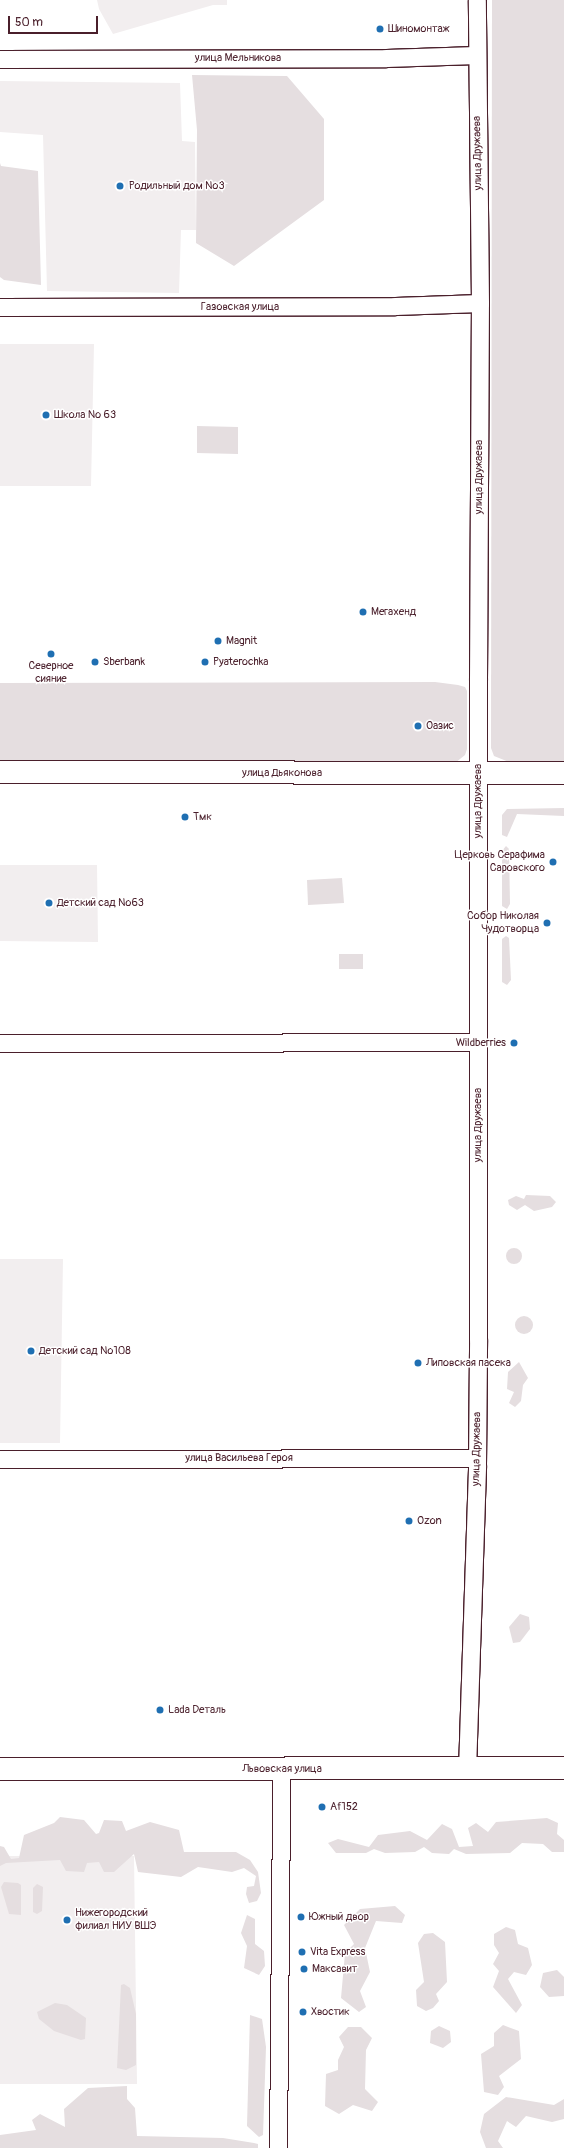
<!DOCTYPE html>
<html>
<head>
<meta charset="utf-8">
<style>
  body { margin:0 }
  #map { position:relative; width:564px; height:2148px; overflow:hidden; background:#fff; font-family:Pangolin,sans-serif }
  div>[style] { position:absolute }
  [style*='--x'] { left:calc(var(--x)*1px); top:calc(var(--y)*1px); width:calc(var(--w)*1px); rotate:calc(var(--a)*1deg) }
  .built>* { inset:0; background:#f2eeef }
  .green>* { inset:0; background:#e5dee0 }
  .round { border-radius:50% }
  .roads { filter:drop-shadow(1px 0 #4a1f2b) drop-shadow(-1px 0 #4a1f2b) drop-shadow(0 1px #4a1f2b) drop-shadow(0 -1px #4a1f2b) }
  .minor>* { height:17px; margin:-8.5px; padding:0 8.5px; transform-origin:8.5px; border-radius:8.5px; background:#fff }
  .major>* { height:22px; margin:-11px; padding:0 11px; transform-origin:11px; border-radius:11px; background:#fff }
  .dots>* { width:11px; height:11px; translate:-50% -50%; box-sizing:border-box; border:2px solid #fff; border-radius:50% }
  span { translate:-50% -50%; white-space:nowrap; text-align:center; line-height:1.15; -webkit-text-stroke:3px #fff; paint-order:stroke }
  .poi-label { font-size:11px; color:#4a1f2b }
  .left { translate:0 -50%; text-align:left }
  .right { translate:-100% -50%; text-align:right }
  .street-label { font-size:11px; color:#4a1f2b }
  .scale { position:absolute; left:8px; top:16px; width:90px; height:18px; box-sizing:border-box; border:2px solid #4a1f2b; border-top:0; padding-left:5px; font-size:12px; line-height:14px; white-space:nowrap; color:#4a1f2b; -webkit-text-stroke:3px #fff; paint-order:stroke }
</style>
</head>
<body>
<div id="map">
  <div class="built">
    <div style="clip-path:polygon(97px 0,227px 0,227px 5px,213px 5px,113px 34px,99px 9px)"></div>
    <div style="clip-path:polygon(0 81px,180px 83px,182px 141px,195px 142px,196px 230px,181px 230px,179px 293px,47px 291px,43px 135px,0 132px)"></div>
    <div style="clip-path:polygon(0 344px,94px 344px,91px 486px,0 486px)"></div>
    <div style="clip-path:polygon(0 865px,97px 865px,98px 942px,0 941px)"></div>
    <div style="clip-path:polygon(0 1259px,63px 1259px,60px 1443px,0 1443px)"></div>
    <div style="clip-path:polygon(0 1856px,134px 1856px,137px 2084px,0 2084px)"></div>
  </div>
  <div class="green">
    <div style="clip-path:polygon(492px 0,564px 0,564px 763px,509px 762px,494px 756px,491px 748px)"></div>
    <div style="clip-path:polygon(192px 75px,287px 76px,324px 119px,324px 200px,234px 266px,196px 243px,197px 130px)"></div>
    <div style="clip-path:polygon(0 163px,1px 166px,38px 171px,41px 285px,4px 280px,0 277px)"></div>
    <div style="clip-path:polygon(197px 426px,238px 427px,238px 454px,197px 453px)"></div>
    <div style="clip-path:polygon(435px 682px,458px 685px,465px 687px,467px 691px,467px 749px,465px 755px,455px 763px,0 764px,0 683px)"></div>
    <div style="clip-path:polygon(564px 808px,564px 816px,517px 814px,507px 837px,502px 835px,502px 815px,507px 809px)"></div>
    <div style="clip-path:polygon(506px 846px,509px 849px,510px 904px,507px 909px,502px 906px,502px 851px)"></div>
    <div style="clip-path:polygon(342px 878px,344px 903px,308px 905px,307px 880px)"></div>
    <div style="clip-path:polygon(506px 936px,509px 938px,511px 980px,507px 985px,502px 982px,502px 939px)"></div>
    <div style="clip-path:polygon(339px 954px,363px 954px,363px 969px,339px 969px)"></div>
    <div style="clip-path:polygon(526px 1195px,550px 1196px,556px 1202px,552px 1207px,534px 1211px,525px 1205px,517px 1210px,509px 1205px,508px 1200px,516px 1196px,524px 1199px)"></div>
    <div class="round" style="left:506px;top:1248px;width:16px;height:16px"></div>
    <div class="round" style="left:515px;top:1316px;width:18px;height:18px"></div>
    <div style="clip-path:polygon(519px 1362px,528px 1378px,523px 1385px,521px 1401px,515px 1407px,509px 1403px,514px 1392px,507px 1389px,508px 1372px)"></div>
    <div style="clip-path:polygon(520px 1614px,529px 1617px,530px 1629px,520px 1642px,513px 1643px,509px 1627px)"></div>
    <div style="clip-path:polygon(60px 1817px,84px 1820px,96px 1834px,99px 1833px,104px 1820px,122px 1821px,126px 1831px,150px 1822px,179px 1830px,184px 1852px,236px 1852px,250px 1860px,258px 1872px,261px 1893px,257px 1901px,249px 1903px,246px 1894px,247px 1887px,254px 1886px,256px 1876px,244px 1868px,232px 1872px,198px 1867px,181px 1877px,138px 1872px,134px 1854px,114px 1872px,104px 1872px,99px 1862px,87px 1863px,84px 1872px,66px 1871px,60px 1860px,6px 1863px,0 1866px,0 1846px,4px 1847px,11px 1859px,19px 1858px,24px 1835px,54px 1823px)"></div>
    <div style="clip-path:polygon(547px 1818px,558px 1823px,557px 1834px,564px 1840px,564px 1852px,552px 1852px,543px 1844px,522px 1843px,510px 1853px,466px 1854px,454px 1849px,449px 1854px,432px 1853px,424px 1847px,415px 1852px,385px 1853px,374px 1849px,366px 1853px,336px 1853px,328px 1843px,338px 1839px,369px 1847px,378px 1835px,410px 1831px,427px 1840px,442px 1824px,452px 1829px,459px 1847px,473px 1846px,468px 1828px,476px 1823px,488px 1832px,496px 1822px)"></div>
    <div style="clip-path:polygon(4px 1882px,18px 1883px,21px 1885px,21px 1915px,9px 1914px,1px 1887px)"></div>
    <div style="clip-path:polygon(37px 1884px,43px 1887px,42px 1911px,37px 1914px,33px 1912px,33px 1888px)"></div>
    <div style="clip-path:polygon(395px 1906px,405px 1915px,402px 1923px,376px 1921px,365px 1948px,370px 1972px,360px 1991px,366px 2007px,359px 2012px,341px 1998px,345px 1953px,354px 1944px,344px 1925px,360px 1909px)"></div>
    <div style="clip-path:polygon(247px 1915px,255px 1919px,255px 1944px,264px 1951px,265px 1966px,259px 1975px,244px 1968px,247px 1946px,241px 1933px)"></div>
    <div style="clip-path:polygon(506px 1927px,515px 1930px,518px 1944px,528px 1948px,532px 1965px,526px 1975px,514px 1972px,508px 1979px,522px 2005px,516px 2013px,493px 1987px,499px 1971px,493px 1964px,499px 1953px,494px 1945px,494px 1934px)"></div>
    <div style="clip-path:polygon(433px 1933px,445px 1942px,447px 1982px,436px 1994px,439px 2001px,433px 2008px,426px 2011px,417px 2006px,416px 1990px,424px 1982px,418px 1943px,424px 1934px)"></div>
    <div style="clip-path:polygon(557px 1970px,564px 1977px,564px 1996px,549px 1997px,540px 1987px,543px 1973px)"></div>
    <div style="clip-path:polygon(124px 1984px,130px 1988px,136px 2014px,136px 2065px,126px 2070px,117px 2068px,121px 1985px)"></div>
    <div style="clip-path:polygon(55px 2003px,67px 2005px,86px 2018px,85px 2039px,81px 2040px,54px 2031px,39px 2019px,37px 2012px)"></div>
    <div style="clip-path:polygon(250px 2015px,262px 2019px,266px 2047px,263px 2135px,259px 2137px,247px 2126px)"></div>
    <div style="clip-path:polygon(503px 2025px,519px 2031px,521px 2059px,499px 2076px,504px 2087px,498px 2095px,484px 2092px,481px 2054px,494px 2046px,494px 2033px)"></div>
    <div style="clip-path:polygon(439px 2026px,450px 2031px,451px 2042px,443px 2048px,430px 2043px,431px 2031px)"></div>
    <div style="clip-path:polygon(348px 2027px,361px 2027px,372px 2038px,366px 2050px,365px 2089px,378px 2102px,372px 2111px,353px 2105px,339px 2114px,325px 2106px,326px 2074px,338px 2070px,338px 2060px,344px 2047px,339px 2037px)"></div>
    <div style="clip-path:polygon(127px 2086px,127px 2099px,135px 2108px,137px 2136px,223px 2138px,254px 2143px,258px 2144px,258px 2148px,0 2148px,0 2135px,36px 2130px,32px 2120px,40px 2114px,65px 2127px,64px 2109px,88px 2088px)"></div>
    <div style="clip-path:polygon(506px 2097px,554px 2105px,564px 2099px,564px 2119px,552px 2122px,526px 2116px,516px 2127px,507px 2121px,498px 2141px,503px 2148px,486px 2148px,480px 2132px,484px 2114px)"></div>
  </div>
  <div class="roads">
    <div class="minor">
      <div style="--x:0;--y:59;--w:386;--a:-0.1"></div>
      <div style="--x:386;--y:58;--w:90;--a:-1.9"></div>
      <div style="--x:0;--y:307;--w:395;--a:-0.1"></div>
      <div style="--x:395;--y:306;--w:85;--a:-2"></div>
      <div style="--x:0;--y:1043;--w:478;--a:-0.1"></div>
      <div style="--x:0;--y:1459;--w:477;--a:-0.1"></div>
      <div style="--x:467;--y:1770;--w:305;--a:-88.1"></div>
      <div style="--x:477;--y:1465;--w:126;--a:-89.5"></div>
      <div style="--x:478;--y:1339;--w:660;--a:-90"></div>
      <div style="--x:478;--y:679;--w:376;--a:-89.7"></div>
      <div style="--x:480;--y:303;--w:303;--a:-90.6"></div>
      <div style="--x:278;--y:2148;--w:378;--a:-89.5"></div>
    </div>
    <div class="major">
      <div style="--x:0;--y:772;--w:564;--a:0.1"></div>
      <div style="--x:0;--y:1769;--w:564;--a:-0.1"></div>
    </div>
  </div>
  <div class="dots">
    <div style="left:380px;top:29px;background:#1f6fb2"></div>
    <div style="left:120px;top:186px;background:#1f6fb2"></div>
    <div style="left:46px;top:415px;background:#1f6fb2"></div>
    <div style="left:363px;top:612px;background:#1f6fb2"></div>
    <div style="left:218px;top:641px;background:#1f6fb2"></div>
    <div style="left:51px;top:654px;background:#1f6fb2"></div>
    <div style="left:95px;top:662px;background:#1f6fb2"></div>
    <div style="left:205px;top:662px;background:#1f6fb2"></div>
    <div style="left:418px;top:726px;background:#1f6fb2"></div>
    <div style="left:185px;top:817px;background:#1f6fb2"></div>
    <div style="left:553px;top:862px;background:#1f6fb2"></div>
    <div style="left:49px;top:903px;background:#1f6fb2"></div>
    <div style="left:547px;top:923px;background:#1f6fb2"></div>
    <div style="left:514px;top:1043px;background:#1f6fb2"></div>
    <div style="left:31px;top:1351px;background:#1f6fb2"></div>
    <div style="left:418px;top:1363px;background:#1f6fb2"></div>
    <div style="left:409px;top:1521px;background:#1f6fb2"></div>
    <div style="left:160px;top:1710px;background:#1f6fb2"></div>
    <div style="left:322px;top:1807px;background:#1f6fb2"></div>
    <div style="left:301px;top:1917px;background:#1f6fb2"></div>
    <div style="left:67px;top:1920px;background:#1f6fb2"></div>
    <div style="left:302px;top:1952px;background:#1f6fb2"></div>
    <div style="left:304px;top:1969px;background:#1f6fb2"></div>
    <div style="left:303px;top:2012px;background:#1f6fb2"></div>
  </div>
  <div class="poi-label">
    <span class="left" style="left:388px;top:29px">Шиномонтаж</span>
    <span class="left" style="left:129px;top:186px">Родильный дом №3</span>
    <span class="left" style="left:54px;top:415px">Школа № 63</span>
    <span class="left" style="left:371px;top:612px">Мегахенд</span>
    <span class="left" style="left:226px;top:641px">Magnit</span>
    <span class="left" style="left:103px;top:662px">Sberbank</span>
    <span class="left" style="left:213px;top:662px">Pyaterochka</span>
    <span style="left:51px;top:673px">Северное<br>сияние</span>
    <span class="left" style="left:426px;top:726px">Оазис</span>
    <span class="left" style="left:193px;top:817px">Тмк</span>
    <span class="right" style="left:545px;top:862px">Церковь Серафима<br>Саровского</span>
    <span class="left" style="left:57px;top:903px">Детский сад №63</span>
    <span class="right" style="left:539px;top:923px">Собор Николая<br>Чудотворца</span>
    <span class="right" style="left:506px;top:1043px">Wildberries</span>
    <span class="left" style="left:39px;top:1351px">Детский сад №108</span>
    <span class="left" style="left:426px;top:1363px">Липовская пасека</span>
    <span class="left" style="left:417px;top:1521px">Ozon</span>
    <span class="left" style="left:168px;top:1710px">Lada Dеталь</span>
    <span class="left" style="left:330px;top:1807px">Af152</span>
    <span class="left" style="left:75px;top:1920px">Нижегородский<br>филиал НИУ ВШЭ</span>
    <span class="left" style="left:309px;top:1917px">Южный двор</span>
    <span class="left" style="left:310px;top:1952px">Vita Express</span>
    <span class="left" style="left:312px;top:1969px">Максавит</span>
    <span class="left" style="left:311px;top:2012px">Хвостик</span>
  </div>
  <div class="street-label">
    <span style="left:238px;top:58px">улица Мельникова</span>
    <span style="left:478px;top:153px;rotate:-91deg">улица Дружаева</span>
    <span style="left:240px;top:307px">Газовская улица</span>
    <span style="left:479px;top:477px;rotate:-90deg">улица Дружаева</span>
    <span style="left:282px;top:773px">улица Дьяконова</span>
    <span style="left:478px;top:801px;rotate:-90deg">улица Дружаева</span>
    <span style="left:478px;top:1125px;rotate:-90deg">улица Дружаева</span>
    <span style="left:477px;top:1449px;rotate:-89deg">улица Дружаева</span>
    <span style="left:239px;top:1458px">улица Васильева Героя</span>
    <span style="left:282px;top:1769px">Львовская улица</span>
  </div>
  <div class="scale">50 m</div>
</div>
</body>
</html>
